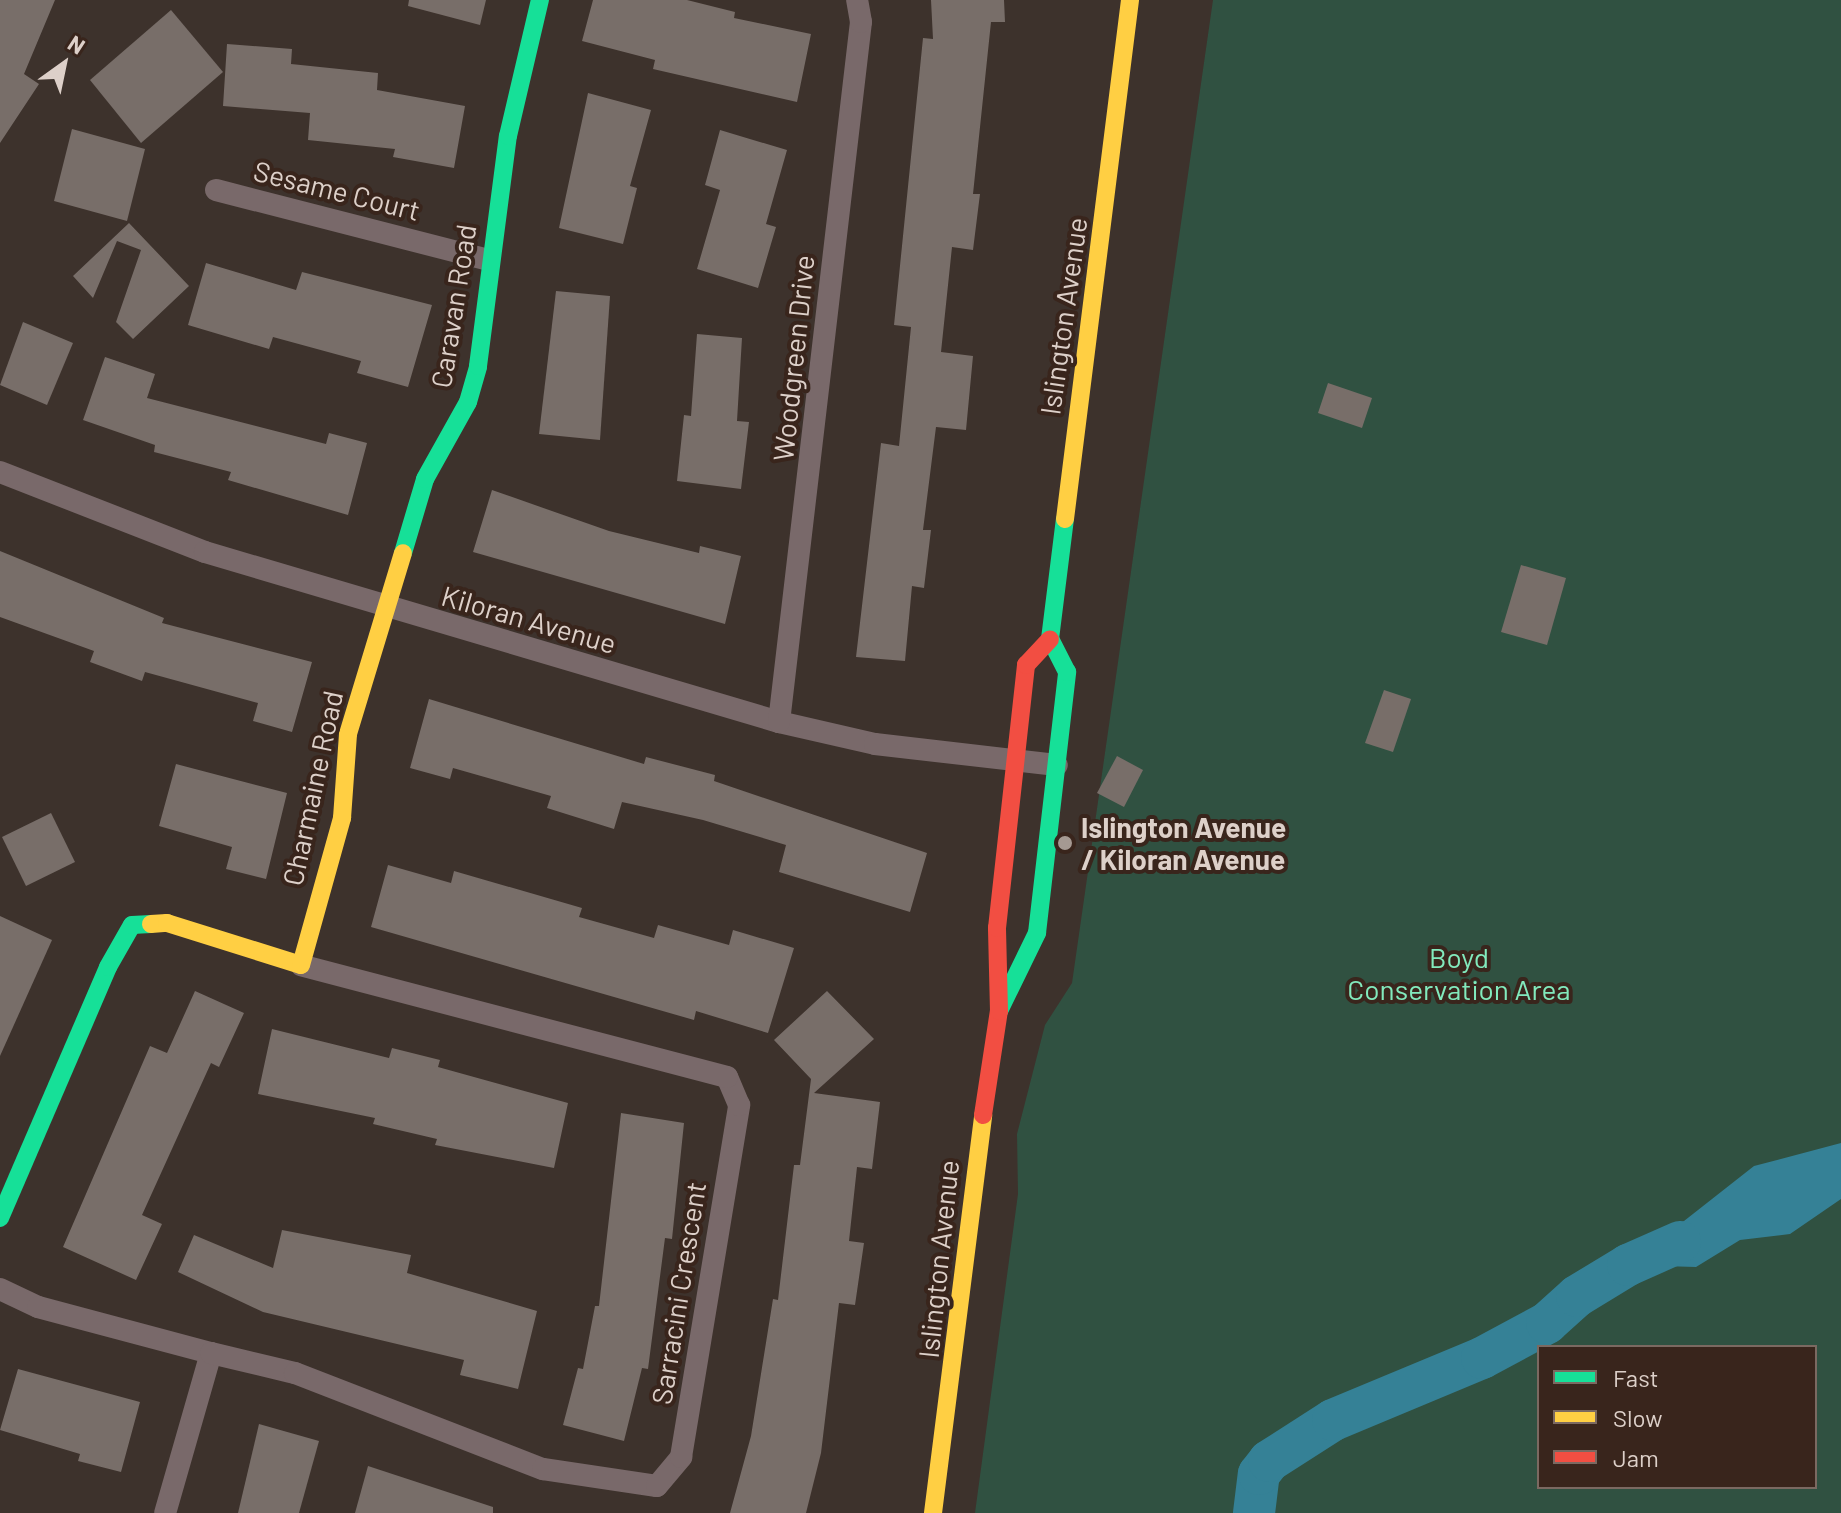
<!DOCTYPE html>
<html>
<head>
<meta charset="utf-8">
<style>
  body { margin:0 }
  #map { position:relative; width:1841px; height:1513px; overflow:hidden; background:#3d322c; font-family:Barlow,sans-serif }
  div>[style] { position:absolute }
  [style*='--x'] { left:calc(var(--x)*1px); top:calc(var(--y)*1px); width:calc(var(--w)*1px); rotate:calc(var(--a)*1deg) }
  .green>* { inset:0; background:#305141 }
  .water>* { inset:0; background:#358196 }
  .river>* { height:42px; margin:-21px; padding:0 21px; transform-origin:21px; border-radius:21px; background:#358196 }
  .building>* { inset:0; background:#786e69 }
  .street>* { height:22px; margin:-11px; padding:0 11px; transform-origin:11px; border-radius:11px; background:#79696a }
  .fast>* { height:18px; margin:-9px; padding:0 9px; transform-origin:9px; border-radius:9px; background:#16e098 }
  .slow>* { height:18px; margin:-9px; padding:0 9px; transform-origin:9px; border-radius:9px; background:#ffcf43 }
  .jam>* { height:18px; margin:-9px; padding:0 9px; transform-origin:9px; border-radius:9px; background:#f24e42 }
  .dots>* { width:22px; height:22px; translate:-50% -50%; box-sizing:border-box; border:4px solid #39251c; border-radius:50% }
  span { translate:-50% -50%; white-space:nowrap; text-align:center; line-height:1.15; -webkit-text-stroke:8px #39251c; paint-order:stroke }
  .street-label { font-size:28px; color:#ddd0c9 }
  .poi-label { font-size:28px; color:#ddd0c9; font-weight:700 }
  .left { translate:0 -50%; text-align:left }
  .park-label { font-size:28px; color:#82eabd }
  .legend { position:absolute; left:1537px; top:1345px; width:280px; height:144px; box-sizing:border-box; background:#39251c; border:2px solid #7b6961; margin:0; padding:10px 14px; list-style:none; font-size:24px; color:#ddd0c9 }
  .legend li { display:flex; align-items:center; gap:16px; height:40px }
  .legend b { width:40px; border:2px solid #7b6961 }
  .north { position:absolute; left:24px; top:24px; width:80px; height:80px; -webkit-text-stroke:6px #39251c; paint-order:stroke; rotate:33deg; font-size:22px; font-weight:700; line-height:32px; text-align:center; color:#ddd0c9 }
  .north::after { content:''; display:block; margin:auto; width:28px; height:36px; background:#ddd0c9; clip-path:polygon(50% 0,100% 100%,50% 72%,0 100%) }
</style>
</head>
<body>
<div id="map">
  <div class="green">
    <div style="clip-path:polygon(evenodd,1213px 0,1841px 0,1841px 1513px,975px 1513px,1018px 1194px,1017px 1134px,1045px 1025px,1072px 983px,1213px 0,1539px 1347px,1815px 1347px,1815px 1487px,1539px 1487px,1539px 1347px)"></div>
  </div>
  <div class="water">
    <div style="clip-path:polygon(1841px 1143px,1841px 1199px,1790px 1234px,1740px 1240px,1696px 1267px,1628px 1265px,1754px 1166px)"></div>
  </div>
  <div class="river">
    <div style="--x:1254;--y:1513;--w:39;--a:-83"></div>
    <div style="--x:1259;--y:1474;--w:16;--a:-52"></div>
    <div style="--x:1269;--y:1461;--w:76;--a:-32.6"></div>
    <div style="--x:1333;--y:1420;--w:161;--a:-22.6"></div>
    <div style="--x:1482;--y:1358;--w:74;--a:-28.3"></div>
    <div style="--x:1547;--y:1323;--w:40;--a:-42"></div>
    <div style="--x:1577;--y:1296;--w:60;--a:-31.3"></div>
    <div style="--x:1628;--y:1265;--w:57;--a:-23.9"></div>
  </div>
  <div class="building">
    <div style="clip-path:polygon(0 0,55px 0,24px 74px,39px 84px,0 143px)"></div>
    <div style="clip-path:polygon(409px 0,486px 0,480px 25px,408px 6px)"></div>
    <div style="clip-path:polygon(593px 0,687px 0,735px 12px,734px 18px,811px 34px,797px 102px,653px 69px,655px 60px,582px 41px)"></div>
    <div style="clip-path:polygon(931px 0,1004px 0,1005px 22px,991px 22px,973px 194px,980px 194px,973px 250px,952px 247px,941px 352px,973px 356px,966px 430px,936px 427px,923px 530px,931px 530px,924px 588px,912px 586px,905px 661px,856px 657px,881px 443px,899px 446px,911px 327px,894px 325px,923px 38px,933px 39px)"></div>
    <div style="clip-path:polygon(171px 10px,223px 72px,141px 143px,90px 80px)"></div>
    <div style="clip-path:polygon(227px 44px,292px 49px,291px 64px,378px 73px,377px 90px,465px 106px,454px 168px,393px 157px,395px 149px,308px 140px,310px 113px,223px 106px)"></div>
    <div style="clip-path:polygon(588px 93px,651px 110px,630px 186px,637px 188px,623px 244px,559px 228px)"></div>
    <div style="clip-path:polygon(72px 129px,145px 149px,127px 221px,54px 201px)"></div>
    <div style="clip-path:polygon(720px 130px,787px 150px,766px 224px,776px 227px,758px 288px,697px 269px,720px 190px,705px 185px)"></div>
    <div style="clip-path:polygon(129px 223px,189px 286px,133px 339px,116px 322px,141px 250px,117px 241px,93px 298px,73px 276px)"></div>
    <div style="clip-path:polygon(206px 263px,296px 290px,302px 272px,432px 305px,408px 387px,357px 373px,361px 361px,273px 337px,269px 349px,188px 325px)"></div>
    <div style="clip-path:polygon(556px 291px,610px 296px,600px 440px,539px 434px)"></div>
    <div style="clip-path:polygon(23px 322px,73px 343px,47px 405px,0 385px)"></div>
    <div style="clip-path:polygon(697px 334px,742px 338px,737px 421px,749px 422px,741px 489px,677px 481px,684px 415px,691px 416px)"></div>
    <div style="clip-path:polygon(105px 357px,155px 374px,147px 398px,326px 444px,329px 433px,367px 443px,348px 515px,228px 480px,231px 472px,154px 452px,155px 445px,83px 420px)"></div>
    <div style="clip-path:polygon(1328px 383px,1372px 398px,1362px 428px,1318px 413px)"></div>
    <div style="clip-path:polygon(492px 490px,609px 531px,699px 553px,700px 546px,741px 556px,725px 624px,473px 552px)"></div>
    <div style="clip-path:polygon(0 551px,164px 618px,162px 623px,312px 662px,292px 732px,253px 721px,258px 703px,145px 672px,142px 681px,90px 662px,94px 651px,0 617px)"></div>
    <div style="clip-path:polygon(1521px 565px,1566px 578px,1547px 645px,1501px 632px)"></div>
    <div style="clip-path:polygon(1384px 690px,1411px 699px,1393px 752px,1365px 743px)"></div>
    <div style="clip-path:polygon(429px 699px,644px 764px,646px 757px,715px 775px,714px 781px,927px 853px,910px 912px,779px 872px,786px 845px,703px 820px,622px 802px,614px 829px,547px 808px,551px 796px,453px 768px,450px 779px,410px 768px)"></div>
    <div style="clip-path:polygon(1117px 756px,1143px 770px,1124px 807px,1097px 793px)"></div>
    <div style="clip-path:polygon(176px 764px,287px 793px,266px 879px,226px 869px,232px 847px,159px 826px)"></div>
    <div style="clip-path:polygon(51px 813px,75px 862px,26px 886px,2px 837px)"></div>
    <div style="clip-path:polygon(388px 865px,451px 883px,454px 871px,582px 908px,579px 917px,654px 938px,658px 925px,729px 945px,733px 930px,794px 948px,768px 1033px,696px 1011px,694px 1020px,371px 927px)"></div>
    <div style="clip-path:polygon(0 916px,52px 940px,0 1056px)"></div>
    <div style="clip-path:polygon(195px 991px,244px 1013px,219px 1067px,211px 1063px,142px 1215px,162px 1224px,136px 1280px,63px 1247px,150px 1046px,167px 1053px)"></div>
    <div style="clip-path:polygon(827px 991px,874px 1039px,814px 1093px,880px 1102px,872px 1169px,857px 1167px,849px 1241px,864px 1243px,855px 1305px,839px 1303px,821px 1453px,806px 1513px,730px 1513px,751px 1436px,773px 1299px,778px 1300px,794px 1165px,800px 1165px,811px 1079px,774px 1040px)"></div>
    <div style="clip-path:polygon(272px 1029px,389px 1058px,392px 1048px,440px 1060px,438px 1067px,568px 1103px,554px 1168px,435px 1145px,437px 1139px,373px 1124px,375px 1118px,258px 1094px)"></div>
    <div style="clip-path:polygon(621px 1113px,684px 1123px,672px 1239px,665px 1238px,648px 1369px,642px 1368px,624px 1441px,563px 1425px,578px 1368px,583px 1369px,595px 1306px,599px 1306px)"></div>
    <div style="clip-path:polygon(282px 1230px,411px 1255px,407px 1273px,537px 1311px,518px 1389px,460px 1375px,464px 1360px,263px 1312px,178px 1272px,194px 1235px,273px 1268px)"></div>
    <div style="clip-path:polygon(18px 1369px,140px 1402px,121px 1472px,78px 1461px,80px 1454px,0 1430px)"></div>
    <div style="clip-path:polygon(259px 1424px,319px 1441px,299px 1513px,238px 1513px)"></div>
    <div style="clip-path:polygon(368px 1466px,493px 1507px,493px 1513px,355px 1513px)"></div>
  </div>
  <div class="street">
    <div style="--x:216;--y:190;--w:282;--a:14.4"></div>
    <div style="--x:0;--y:472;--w:220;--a:21.3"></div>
    <div style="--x:205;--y:552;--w:599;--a:16.5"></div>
    <div style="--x:779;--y:722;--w:98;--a:12.9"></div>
    <div style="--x:875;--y:744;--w:183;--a:6.6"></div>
    <div style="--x:779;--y:722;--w:705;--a:-83.32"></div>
    <div style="--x:861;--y:22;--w:22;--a:-100"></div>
    <div style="--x:0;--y:1289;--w:42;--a:25.3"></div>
    <div style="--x:38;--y:1307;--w:179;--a:14.9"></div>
    <div style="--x:211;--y:1353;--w:166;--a:106"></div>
    <div style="--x:211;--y:1353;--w:86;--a:13.4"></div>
    <div style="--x:295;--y:1373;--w:266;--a:21.2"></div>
    <div style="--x:543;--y:1469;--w:115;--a:8.5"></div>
    <div style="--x:657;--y:1486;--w:38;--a:-50"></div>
    <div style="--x:681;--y:1457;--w:357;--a:-80.6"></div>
    <div style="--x:739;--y:1105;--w:30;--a:-113"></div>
    <div style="--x:727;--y:1077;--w:440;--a:-165.3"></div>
  </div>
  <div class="fast">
    <div style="--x:403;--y:553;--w:77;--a:-73.4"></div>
    <div style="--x:425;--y:479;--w:88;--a:-60.8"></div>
    <div style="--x:468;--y:402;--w:37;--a:-74"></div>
    <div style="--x:478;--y:366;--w:232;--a:-82.6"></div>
    <div style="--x:508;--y:136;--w:140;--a:-76.8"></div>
    <div style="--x:999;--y:1011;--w:87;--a:-64"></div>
    <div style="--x:1037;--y:933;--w:263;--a:-83.4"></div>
    <div style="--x:1067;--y:672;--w:37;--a:-117"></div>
    <div style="--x:1050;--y:639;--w:121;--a:-82.9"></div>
    <div style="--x:0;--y:1218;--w:273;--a:-66.7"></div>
    <div style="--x:108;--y:967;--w:48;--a:-60.3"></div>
    <div style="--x:132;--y:925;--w:19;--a:-3"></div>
  </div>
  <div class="slow">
    <div style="--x:1065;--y:519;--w:523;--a:-82.86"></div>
    <div style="--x:151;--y:924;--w:16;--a:-4"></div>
    <div style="--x:167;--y:923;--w:140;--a:17.4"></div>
    <div style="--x:301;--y:965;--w:153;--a:-74.4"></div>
    <div style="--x:342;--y:818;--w:84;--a:-85.9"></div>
    <div style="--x:348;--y:734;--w:189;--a:-73.1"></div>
    <div style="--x:933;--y:1513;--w:401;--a:-82.8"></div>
  </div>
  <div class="jam">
    <div style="--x:983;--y:1115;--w:105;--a:-81.3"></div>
    <div style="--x:999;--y:1011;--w:83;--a:-91.4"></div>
    <div style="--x:997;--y:928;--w:265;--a:-83.7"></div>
    <div style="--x:1026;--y:665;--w:35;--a:-47"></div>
  </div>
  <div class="dots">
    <div style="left:1065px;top:843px;background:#a59992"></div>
  </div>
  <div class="street-label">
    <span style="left:337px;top:190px;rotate:14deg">Sesame Court</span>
    <span style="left:453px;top:306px;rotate:-81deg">Caravan Road</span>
    <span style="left:1063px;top:316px;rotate:-82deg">Islington Avenue</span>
    <span style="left:793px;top:358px;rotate:-84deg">Woodgreen Drive</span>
    <span style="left:529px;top:619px;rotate:16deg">Kiloran Avenue</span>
    <span style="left:312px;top:788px;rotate:-78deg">Charmaine Road</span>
    <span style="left:938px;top:1259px;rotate:-84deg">Islington Avenue</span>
    <span style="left:678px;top:1293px;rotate:-81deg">Sarracini Crescent</span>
  </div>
  <div class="poi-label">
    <span class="left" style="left:1081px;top:843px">Islington Avenue<br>/ Kiloran Avenue</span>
  </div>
  <div class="park-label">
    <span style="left:1459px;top:973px">Boyd<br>Conservation Area</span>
  </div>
  <ul class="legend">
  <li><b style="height:10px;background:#16e098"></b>Fast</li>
  <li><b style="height:10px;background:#ffcf43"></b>Slow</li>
  <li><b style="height:10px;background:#f24e42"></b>Jam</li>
  </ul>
  <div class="north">N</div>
</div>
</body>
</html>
